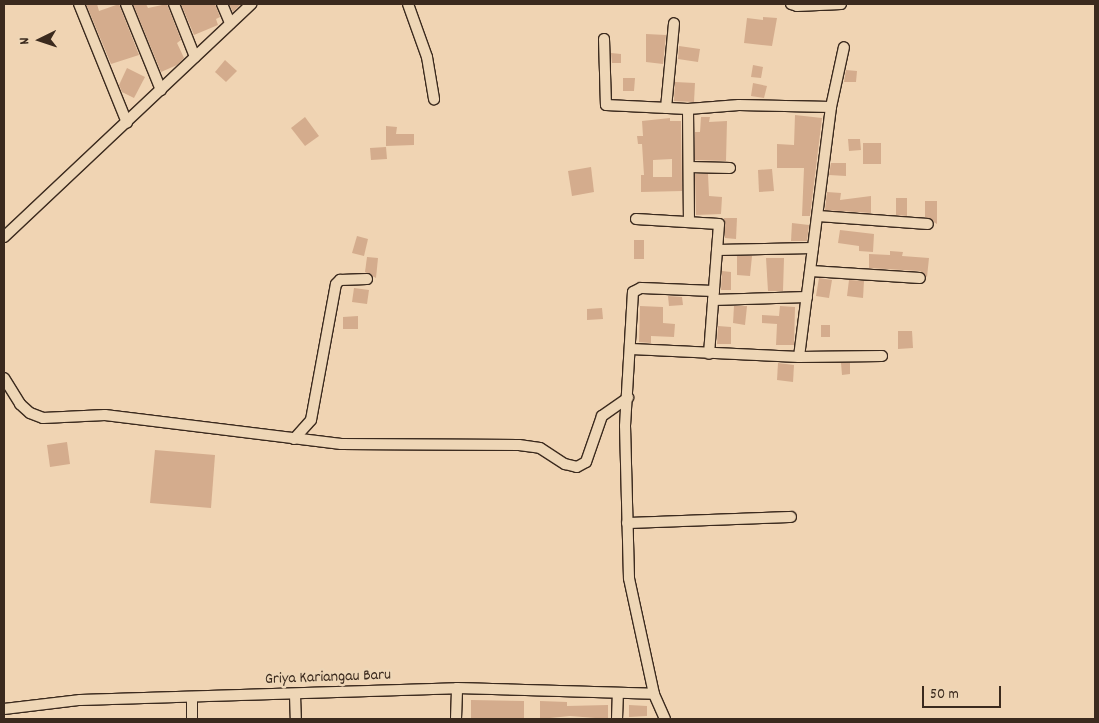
<!DOCTYPE html>
<html>
<head>
<meta charset="utf-8">
<style>
  body { margin:0 }
  #map { position:relative; width:1099px; height:723px; overflow:hidden; background:#f0d4b3; font-family:Dekko,sans-serif }
  div>[style] { position:absolute }
  [style*='--x'] { left:calc(var(--x)*1px); top:calc(var(--y)*1px); width:calc(var(--w)*1px); rotate:calc(var(--a)*1deg) }
  .building>* { inset:0; background:#d4ac8d }
  .roads { filter:drop-shadow(1px 0 #3b2a1e) drop-shadow(-1px 0 #3b2a1e) drop-shadow(0 1px #3b2a1e) drop-shadow(0 -1px #3b2a1e) }
  .minor>* { height:10px; margin:-5px; padding:0 5px; transform-origin:5px; border-radius:5px; background:#eed6b6 }
  span { translate:-50% -50%; white-space:nowrap; text-align:center; line-height:1.15; -webkit-text-stroke:5px #eed6b6; paint-order:stroke }
  .street-label { font-size:16px; color:#3b2a1e }
  .frame { position:absolute; inset:0; border:5px solid #3b2a1e; pointer-events:none }
  .north { position:absolute; left:15px; top:15px; width:50px; height:50px; -webkit-text-stroke:4px #eed6b6; paint-order:stroke; rotate:266deg; font-size:14px; font-weight:700; line-height:20px; text-align:center; color:#3b2a1e }
  .north::after { content:''; display:block; margin:auto; width:18px; height:22px; background:#3b2a1e; clip-path:polygon(50% 0,100% 100%,50% 72%,0 100%) }
  .scale { position:absolute; left:922px; top:686px; width:79px; height:22px; box-sizing:border-box; border:2px solid #3b2a1e; border-top:0; padding-left:6px; font-size:15px; line-height:18px; white-space:nowrap; color:#3b2a1e; -webkit-text-stroke:4px #eed6b6; paint-order:stroke }
</style>
</head>
<body>
<div id="map">
  <div class="building">
    <div style="clip-path:polygon(86px 4px,97px 4px,99px 11px,119px 4px,139px 55px,111px 64px)"></div>
    <div style="clip-path:polygon(133px 4px,146px 4px,148px 8px,167px 4px,181px 40px,177px 43px,184px 58px,177px 65px,161px 72px)"></div>
    <div style="clip-path:polygon(181px 4px,215px 4px,220px 17px,216px 19px,218px 25px,194px 35px)"></div>
    <div style="clip-path:polygon(229px 4px,241px 4px,233px 12px)"></div>
    <div style="clip-path:polygon(763px 17px,777px 18px,772px 46px,744px 43px,747px 18px,763px 20px)"></div>
    <div style="clip-path:polygon(646px 34px,666px 35px,663px 64px,646px 62px)"></div>
    <div style="clip-path:polygon(679px 46px,700px 49px,698px 62px,678px 59px)"></div>
    <div style="clip-path:polygon(611px 53px,621px 54px,621px 63px,612px 63px)"></div>
    <div style="clip-path:polygon(225px 60px,237px 71px,226px 82px,215px 72px)"></div>
    <div style="clip-path:polygon(753px 65px,763px 67px,761px 78px,751px 77px)"></div>
    <div style="clip-path:polygon(127px 68px,145px 77px,134px 98px,122px 92px,119px 85px)"></div>
    <div style="clip-path:polygon(846px 70px,857px 71px,856px 82px,844px 82px)"></div>
    <div style="clip-path:polygon(623px 78px,635px 78px,634px 91px,623px 91px)"></div>
    <div style="clip-path:polygon(675px 82px,695px 83px,694px 102px,674px 101px)"></div>
    <div style="clip-path:polygon(753px 83px,767px 86px,764px 98px,751px 96px)"></div>
    <div style="clip-path:polygon(795px 115px,822px 118px,810px 216px,802px 216px,804px 168px,777px 168px,777px 144px,794px 145px)"></div>
    <div style="clip-path:polygon(305px 117px,319px 136px,305px 146px,291px 128px)"></div>
    <div style="clip-path:polygon(701px 117px,710px 117px,709px 122px,727px 121px,726px 161px,695px 160px,695px 132px,700px 132px)"></div>
    <div style="clip-path:polygon(evenodd,670px 118px,670px 121px,681px 121px,682px 191px,641px 192px,641px 175px,644px 175px,642px 144px,638px 144px,637px 136px,643px 136px,642px 121px,670px 118px,672px 159px,672px 177px,653px 177px,653px 160px,672px 159px)"></div>
    <div style="clip-path:polygon(386px 126px,397px 127px,396px 134px,414px 134px,414px 145px,386px 146px)"></div>
    <div style="clip-path:polygon(848px 139px,860px 139px,861px 150px,849px 151px)"></div>
    <div style="clip-path:polygon(863px 143px,881px 143px,881px 164px,863px 164px)"></div>
    <div style="clip-path:polygon(386px 147px,387px 159px,371px 160px,370px 148px)"></div>
    <div style="clip-path:polygon(831px 163px,846px 163px,846px 176px,829px 175px)"></div>
    <div style="clip-path:polygon(591px 167px,594px 192px,572px 196px,568px 171px)"></div>
    <div style="clip-path:polygon(772px 169px,774px 191px,759px 192px,758px 170px)"></div>
    <div style="clip-path:polygon(695px 174px,708px 174px,709px 196px,722px 197px,721px 214px,696px 215px)"></div>
    <div style="clip-path:polygon(827px 192px,841px 193px,840px 200px,871px 196px,871px 213px,825px 210px)"></div>
    <div style="clip-path:polygon(896px 198px,907px 198px,907px 216px,896px 215px)"></div>
    <div style="clip-path:polygon(925px 201px,937px 201px,937px 224px,925px 217px)"></div>
    <div style="clip-path:polygon(724px 218px,737px 218px,736px 239px,725px 238px)"></div>
    <div style="clip-path:polygon(792px 223px,809px 225px,807px 241px,791px 241px)"></div>
    <div style="clip-path:polygon(840px 230px,874px 234px,873px 252px,859px 251px,859px 246px,838px 243px)"></div>
    <div style="clip-path:polygon(357px 236px,368px 239px,364px 256px,352px 253px)"></div>
    <div style="clip-path:polygon(634px 240px,644px 240px,644px 259px,634px 259px)"></div>
    <div style="clip-path:polygon(890px 251px,903px 252px,902px 256px,929px 258px,927px 277px,920px 271px,869px 268px,869px 254px,890px 255px)"></div>
    <div style="clip-path:polygon(737px 256px,752px 256px,750px 276px,737px 275px)"></div>
    <div style="clip-path:polygon(367px 257px,378px 258px,376px 278px,365px 272px)"></div>
    <div style="clip-path:polygon(766px 258px,784px 258px,783px 291px,768px 291px)"></div>
    <div style="clip-path:polygon(722px 271px,731px 272px,731px 290px,721px 290px)"></div>
    <div style="clip-path:polygon(819px 278px,832px 280px,829px 298px,816px 296px)"></div>
    <div style="clip-path:polygon(849px 280px,864px 281px,863px 298px,847px 296px)"></div>
    <div style="clip-path:polygon(354px 288px,369px 290px,367px 304px,352px 302px)"></div>
    <div style="clip-path:polygon(668px 296px,682px 297px,683px 305px,669px 306px)"></div>
    <div style="clip-path:polygon(640px 306px,663px 307px,663px 323px,675px 324px,674px 337px,651px 336px,651px 343px,639px 342px)"></div>
    <div style="clip-path:polygon(734px 306px,747px 306px,745px 325px,733px 323px)"></div>
    <div style="clip-path:polygon(780px 306px,795px 307px,794px 345px,776px 345px,777px 324px,762px 323px,762px 315px,779px 316px)"></div>
    <div style="clip-path:polygon(602px 308px,603px 319px,587px 320px,587px 309px)"></div>
    <div style="clip-path:polygon(358px 316px,358px 329px,343px 329px,343px 317px)"></div>
    <div style="clip-path:polygon(821px 325px,830px 325px,830px 337px,821px 337px)"></div>
    <div style="clip-path:polygon(718px 326px,731px 327px,731px 344px,717px 344px)"></div>
    <div style="clip-path:polygon(898px 331px,912px 331px,913px 348px,898px 349px)"></div>
    <div style="clip-path:polygon(778px 363px,794px 365px,793px 382px,777px 380px)"></div>
    <div style="clip-path:polygon(841px 363px,850px 363px,850px 374px,842px 375px)"></div>
    <div style="clip-path:polygon(67px 442px,70px 464px,50px 467px,47px 445px)"></div>
    <div style="clip-path:polygon(155px 450px,215px 455px,211px 508px,150px 503px)"></div>
    <div style="clip-path:polygon(471px 700px,524px 701px,524px 719px,471px 719px)"></div>
    <div style="clip-path:polygon(540px 701px,567px 702px,567px 706px,608px 705px,608px 719px,570px 716px,540px 719px)"></div>
    <div style="clip-path:polygon(629px 705px,647px 706px,647px 716px,629px 717px)"></div>
  </div>
  <div class="roads">
    <div class="minor">
      <div style="--x:79;--y:4;--w:128;--a:68"></div>
      <div style="--x:126;--y:4;--w:93;--a:67.9"></div>
      <div style="--x:174;--y:4;--w:57;--a:68.4"></div>
      <div style="--x:222;--y:4;--w:21;--a:67"></div>
      <div style="--x:408;--y:4;--w:56;--a:70.3"></div>
      <div style="--x:427;--y:57;--w:43;--a:80.5"></div>
      <div style="--x:791;--y:4;--w:6;--a:18"></div>
      <div style="--x:797;--y:6;--w:44;--a:-2.6"></div>
      <div style="--x:604;--y:39;--w:66;--a:88.3"></div>
      <div style="--x:606;--y:105;--w:82;--a:2.8"></div>
      <div style="--x:688;--y:109;--w:51;--a:-4.5"></div>
      <div style="--x:739;--y:105;--w:92;--a:1.2"></div>
      <div style="--x:831;--y:107;--w:252;--a:97.3"></div>
      <div style="--x:799;--y:357;--w:168;--a:-177.3"></div>
      <div style="--x:831;--y:107;--w:61;--a:-77.8"></div>
      <div style="--x:666;--y:108;--w:85;--a:-84.6"></div>
      <div style="--x:688;--y:109;--w:112;--a:89.5"></div>
      <div style="--x:689;--y:167;--w:41;--a:1.4"></div>
      <div style="--x:818;--y:216;--w:110;--a:4.2"></div>
      <div style="--x:636;--y:219;--w:83;--a:3.4"></div>
      <div style="--x:719;--y:224;--w:130;--a:94.4"></div>
      <div style="--x:4;--y:237;--w:340;--a:-43.3"></div>
      <div style="--x:717;--y:250;--w:96;--a:-1.2"></div>
      <div style="--x:811;--y:271;--w:109;--a:3.7"></div>
      <div style="--x:713;--y:300;--w:94;--a:-1.8"></div>
      <div style="--x:799;--y:357;--w:83;--a:-0.7"></div>
      <div style="--x:4;--y:378;--w:31;--a:58"></div>
      <div style="--x:20;--y:404;--w:13;--a:42"></div>
      <div style="--x:30;--y:413;--w:14;--a:21"></div>
      <div style="--x:43;--y:418;--w:62;--a:-2.8"></div>
      <div style="--x:105;--y:415;--w:238;--a:7"></div>
      <div style="--x:341;--y:444;--w:178;--a:0.3"></div>
      <div style="--x:519;--y:445;--w:21;--a:8"></div>
      <div style="--x:540;--y:448;--w:30;--a:33"></div>
      <div style="--x:565;--y:464;--w:12;--a:14"></div>
      <div style="--x:577;--y:467;--w:10;--a:-29"></div>
      <div style="--x:586;--y:462;--w:49;--a:-70.8"></div>
      <div style="--x:602;--y:416;--w:32;--a:-35"></div>
      <div style="--x:294;--y:439;--w:25;--a:-48"></div>
      <div style="--x:311;--y:420;--w:138;--a:-79.6"></div>
      <div style="--x:336;--y:284;--w:6;--a:-45"></div>
      <div style="--x:340;--y:280;--w:27;--a:-2"></div>
      <div style="--x:627;--y:523;--w:164;--a:-2.1"></div>
      <div style="--x:295;--y:695;--w:24;--a:88"></div>
      <div style="--x:4;--y:709;--w:77;--a:-6.8"></div>
      <div style="--x:80;--y:700;--w:377;--a:-1.8"></div>
      <div style="--x:457;--y:688;--w:197;--a:1.7"></div>
      <div style="--x:192;--y:719;--w:22;--a:-90"></div>
      <div style="--x:456;--y:719;--w:31;--a:-88"></div>
      <div style="--x:617;--y:719;--w:26;--a:-88"></div>
      <div style="--x:665;--y:719;--w:27;--a:-114"></div>
      <div style="--x:654;--y:694;--w:119;--a:-102.2"></div>
      <div style="--x:629;--y:578;--w:152;--a:-91.5"></div>
      <div style="--x:625;--y:426;--w:134;--a:-86.6"></div>
      <div style="--x:633;--y:292;--w:9;--a:-27"></div>
      <div style="--x:641;--y:288;--w:73;--a:2.4"></div>
    </div>
  </div>
  <div class="street-label">
    <span style="left:328px;top:678px;rotate:-2deg">Griya Kariangau Baru</span>
  </div>
  <div class="frame"></div>
  <div class="north">N</div>
  <div class="scale">50 m</div>
</div>
</body>
</html>
